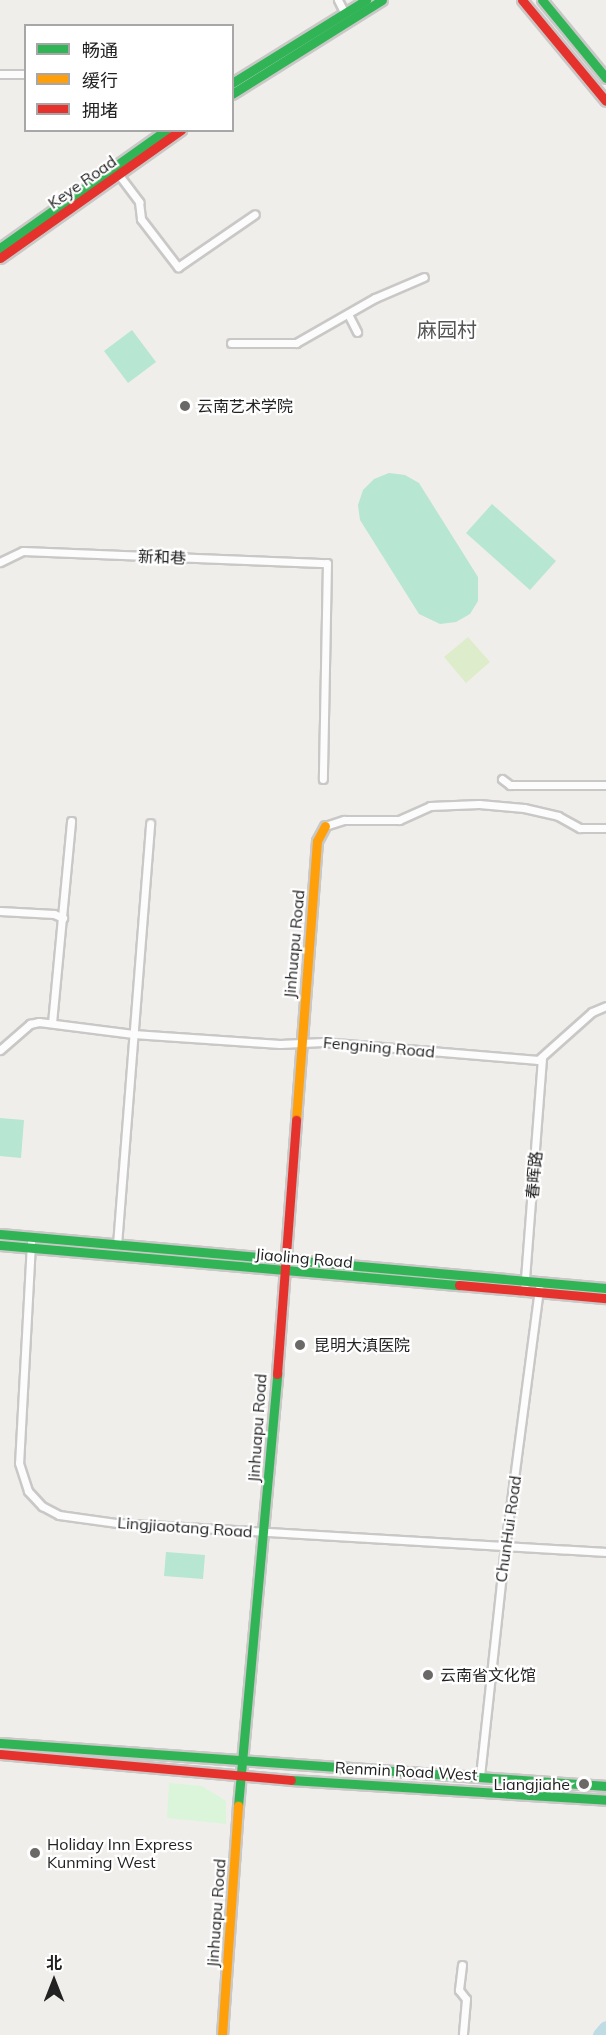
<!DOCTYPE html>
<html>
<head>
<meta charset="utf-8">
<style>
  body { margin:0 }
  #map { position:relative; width:606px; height:2035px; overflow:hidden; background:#f0eeeb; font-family:Mulish,"Noto Sans SC",sans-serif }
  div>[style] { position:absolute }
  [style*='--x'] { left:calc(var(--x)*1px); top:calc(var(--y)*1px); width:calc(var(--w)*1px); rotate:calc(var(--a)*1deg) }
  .grass>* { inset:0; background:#ddeccb }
  .park>* { inset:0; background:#daf5da }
  .pitch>* { inset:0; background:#b7e6d2 }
  .river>* { height:15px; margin:-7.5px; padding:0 7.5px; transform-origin:7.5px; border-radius:7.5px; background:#bfdbe3 }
  .roads { filter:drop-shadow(2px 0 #c9c8c7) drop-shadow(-2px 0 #c9c8c7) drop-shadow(0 2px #c9c8c7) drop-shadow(0 -2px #c9c8c7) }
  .street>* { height:7px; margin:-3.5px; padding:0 3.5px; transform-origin:3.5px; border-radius:3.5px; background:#fdfcfc }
  .fast>* { height:9px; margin:-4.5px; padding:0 4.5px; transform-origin:4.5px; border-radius:4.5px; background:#30b455 }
  .slow>* { height:9px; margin:-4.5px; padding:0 4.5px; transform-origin:4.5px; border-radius:4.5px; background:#ff9f0a }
  .jam>* { height:9px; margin:-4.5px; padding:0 4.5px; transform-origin:4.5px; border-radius:4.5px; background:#e5322d }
  .dots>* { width:16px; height:16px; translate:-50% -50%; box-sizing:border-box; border:3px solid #fff; border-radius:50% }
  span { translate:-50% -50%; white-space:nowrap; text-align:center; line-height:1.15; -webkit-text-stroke:4.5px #fff; paint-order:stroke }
  .street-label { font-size:16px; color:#222 }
  .poi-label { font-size:16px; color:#222 }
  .left { translate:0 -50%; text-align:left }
  .right { translate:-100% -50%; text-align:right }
  .quarter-label { font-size:20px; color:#555 }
  .legend { position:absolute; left:24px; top:24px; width:210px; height:108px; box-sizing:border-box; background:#fff; border:2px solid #a7a7a7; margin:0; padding:8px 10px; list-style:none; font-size:18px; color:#222 }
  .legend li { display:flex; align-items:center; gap:12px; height:30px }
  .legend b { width:30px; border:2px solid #a7a7a7 }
  .north { position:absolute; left:24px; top:1951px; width:60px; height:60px; -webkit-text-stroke:4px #fff; paint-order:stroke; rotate:0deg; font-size:16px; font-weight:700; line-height:24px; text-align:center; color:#222 }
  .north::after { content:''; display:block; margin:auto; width:21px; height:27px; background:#222; clip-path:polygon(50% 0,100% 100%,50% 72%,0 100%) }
</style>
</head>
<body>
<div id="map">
  <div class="grass">
    <div style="clip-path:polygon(468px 637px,490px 662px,466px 683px,444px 657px)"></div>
  </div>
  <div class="park">
    <div style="clip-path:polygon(169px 1783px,202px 1786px,226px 1801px,226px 1824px,167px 1818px)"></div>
  </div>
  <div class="pitch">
    <div style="clip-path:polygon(132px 330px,156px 362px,128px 383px,104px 351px)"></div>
    <div style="clip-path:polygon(389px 473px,405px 475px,419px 483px,478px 577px,478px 601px,470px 614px,456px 622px,440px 624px,419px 614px,360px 520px,358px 505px,363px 490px,374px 479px)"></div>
    <div style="clip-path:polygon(492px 504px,556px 561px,530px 590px,466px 533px)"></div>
    <div style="clip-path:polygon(0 1118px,24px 1120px,21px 1158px,0 1156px)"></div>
    <div style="clip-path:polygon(166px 1552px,205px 1555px,203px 1579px,164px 1576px)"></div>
  </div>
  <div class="river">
    <div style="--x:600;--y:2035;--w:9;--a:-49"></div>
  </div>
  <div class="roads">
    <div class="street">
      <div style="--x:338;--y:0;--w:13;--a:63"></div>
      <div style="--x:0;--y:74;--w:26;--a:0"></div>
      <div style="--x:119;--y:175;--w:34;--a:53"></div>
      <div style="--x:139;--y:202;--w:17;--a:83"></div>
      <div style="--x:141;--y:219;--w:61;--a:52.4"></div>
      <div style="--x:178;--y:267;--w:93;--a:-34.5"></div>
      <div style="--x:348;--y:314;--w:20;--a:63"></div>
      <div style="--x:231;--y:343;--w:65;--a:0"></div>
      <div style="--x:296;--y:343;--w:91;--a:-29.7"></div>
      <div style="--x:375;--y:298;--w:53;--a:-23.2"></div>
      <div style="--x:0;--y:562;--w:25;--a:-26"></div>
      <div style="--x:23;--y:551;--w:304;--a:2.3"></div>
      <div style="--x:327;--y:563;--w:216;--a:91.1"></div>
      <div style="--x:502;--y:779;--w:10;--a:37"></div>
      <div style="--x:510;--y:785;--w:96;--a:0"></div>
      <div style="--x:325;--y:826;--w:20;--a:-18"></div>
      <div style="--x:344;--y:820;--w:55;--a:0"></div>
      <div style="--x:399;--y:820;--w:34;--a:-24"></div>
      <div style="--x:430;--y:806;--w:49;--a:-2.3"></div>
      <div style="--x:479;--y:804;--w:45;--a:5.1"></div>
      <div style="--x:524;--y:808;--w:35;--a:13"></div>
      <div style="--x:558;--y:816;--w:25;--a:29"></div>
      <div style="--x:580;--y:828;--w:26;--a:0"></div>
      <div style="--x:0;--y:911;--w:54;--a:3.2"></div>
      <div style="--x:54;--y:914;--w:10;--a:24"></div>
      <div style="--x:52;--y:1023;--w:203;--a:-84.6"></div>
      <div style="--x:0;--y:1050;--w:40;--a:-41"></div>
      <div style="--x:30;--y:1024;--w:9;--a:-13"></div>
      <div style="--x:39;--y:1022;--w:95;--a:7.3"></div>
      <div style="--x:133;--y:1034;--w:147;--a:3.9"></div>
      <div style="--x:280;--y:1044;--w:43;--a:-2.7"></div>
      <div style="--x:323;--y:1042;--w:216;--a:4.8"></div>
      <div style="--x:538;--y:1060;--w:72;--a:-41.6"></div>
      <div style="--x:592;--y:1012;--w:15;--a:-23"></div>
      <div style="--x:31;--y:1243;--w:220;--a:93.1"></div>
      <div style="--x:19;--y:1463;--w:29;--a:72"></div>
      <div style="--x:28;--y:1491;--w:21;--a:47"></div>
      <div style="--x:42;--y:1506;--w:19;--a:28"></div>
      <div style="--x:59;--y:1515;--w:59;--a:7.9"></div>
      <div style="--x:117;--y:1523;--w:490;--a:3.4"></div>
      <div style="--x:117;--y:1245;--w:423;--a:-85.5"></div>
      <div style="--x:524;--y:1292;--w:235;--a:-85.6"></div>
      <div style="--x:480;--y:1776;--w:230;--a:-83.8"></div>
      <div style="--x:505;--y:1547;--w:262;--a:-82.5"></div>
      <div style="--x:462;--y:1965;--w:25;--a:97"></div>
      <div style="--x:459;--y:1990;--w:11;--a:52"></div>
      <div style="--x:466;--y:1999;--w:36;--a:95"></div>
    </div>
    <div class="fast">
      <div style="--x:542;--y:0;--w:101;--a:50.6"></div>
      <div style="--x:232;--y:83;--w:158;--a:-31.8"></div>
      <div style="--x:232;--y:94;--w:177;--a:-32.1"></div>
      <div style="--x:0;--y:248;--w:204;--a:-35.4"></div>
      <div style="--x:0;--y:1234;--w:608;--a:5.09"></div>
      <div style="--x:0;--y:1245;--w:461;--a:5"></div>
      <div style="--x:0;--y:1743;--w:608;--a:4.06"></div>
      <div style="--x:291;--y:1780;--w:316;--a:3.6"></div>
      <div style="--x:238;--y:1806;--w:434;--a:-84.8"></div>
    </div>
    <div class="slow">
      <div style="--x:296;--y:1120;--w:280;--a:-85.7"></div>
      <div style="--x:317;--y:841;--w:17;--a:-62"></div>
      <div style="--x:222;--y:2035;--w:230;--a:-86"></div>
    </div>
    <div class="jam">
      <div style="--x:522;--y:0;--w:131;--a:50.3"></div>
      <div style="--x:0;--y:258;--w:222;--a:-35.3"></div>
      <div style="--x:459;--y:1285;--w:148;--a:5.1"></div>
      <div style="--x:277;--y:1374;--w:255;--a:-85.7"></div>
      <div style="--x:0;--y:1754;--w:292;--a:5.1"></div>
    </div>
  </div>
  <div class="dots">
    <div style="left:185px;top:406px;background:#6a6968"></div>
    <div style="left:300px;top:1345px;background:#6a6968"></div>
    <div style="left:428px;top:1675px;background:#6a6968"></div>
    <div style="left:584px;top:1784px;background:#6a6968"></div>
    <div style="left:35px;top:1853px;background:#6a6968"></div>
  </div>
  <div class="street-label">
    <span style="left:82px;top:182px;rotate:-35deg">Keye Road</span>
    <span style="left:162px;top:557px;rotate:2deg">新和巷</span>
    <span style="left:294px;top:944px;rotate:-85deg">Jinhuapu Road</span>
    <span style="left:379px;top:1047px;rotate:5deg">Fengning Road</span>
    <span style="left:534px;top:1175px;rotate:-85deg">春晖路</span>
    <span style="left:304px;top:1258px;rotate:5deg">Jiaoling Road</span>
    <span style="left:257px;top:1428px;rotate:-86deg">Jinhuapu Road</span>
    <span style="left:185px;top:1527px;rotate:4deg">Lingjiaotang Road</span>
    <span style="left:508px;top:1529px;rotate:-82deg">ChunHui Road</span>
    <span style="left:406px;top:1771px;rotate:3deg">Renmin Road West</span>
    <span style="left:216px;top:1913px;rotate:-86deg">Jinhuapu Road</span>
  </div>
  <div class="poi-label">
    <span class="left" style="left:197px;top:406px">云南艺术学院</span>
    <span class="left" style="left:314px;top:1345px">昆明大滇医院</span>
    <span class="left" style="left:440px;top:1675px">云南省文化馆</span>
    <span class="right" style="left:570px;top:1784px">Liangjiahe</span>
    <span class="left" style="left:47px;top:1853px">Holiday Inn Express<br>Kunming West</span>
  </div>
  <div class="quarter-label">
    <span style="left:447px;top:329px">麻园村</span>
  </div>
  <ul class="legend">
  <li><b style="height:8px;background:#30b455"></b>畅通</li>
  <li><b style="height:8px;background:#ff9f0a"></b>缓行</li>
  <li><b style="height:8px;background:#e5322d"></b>拥堵</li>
  </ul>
  <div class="north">北</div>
</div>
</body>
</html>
